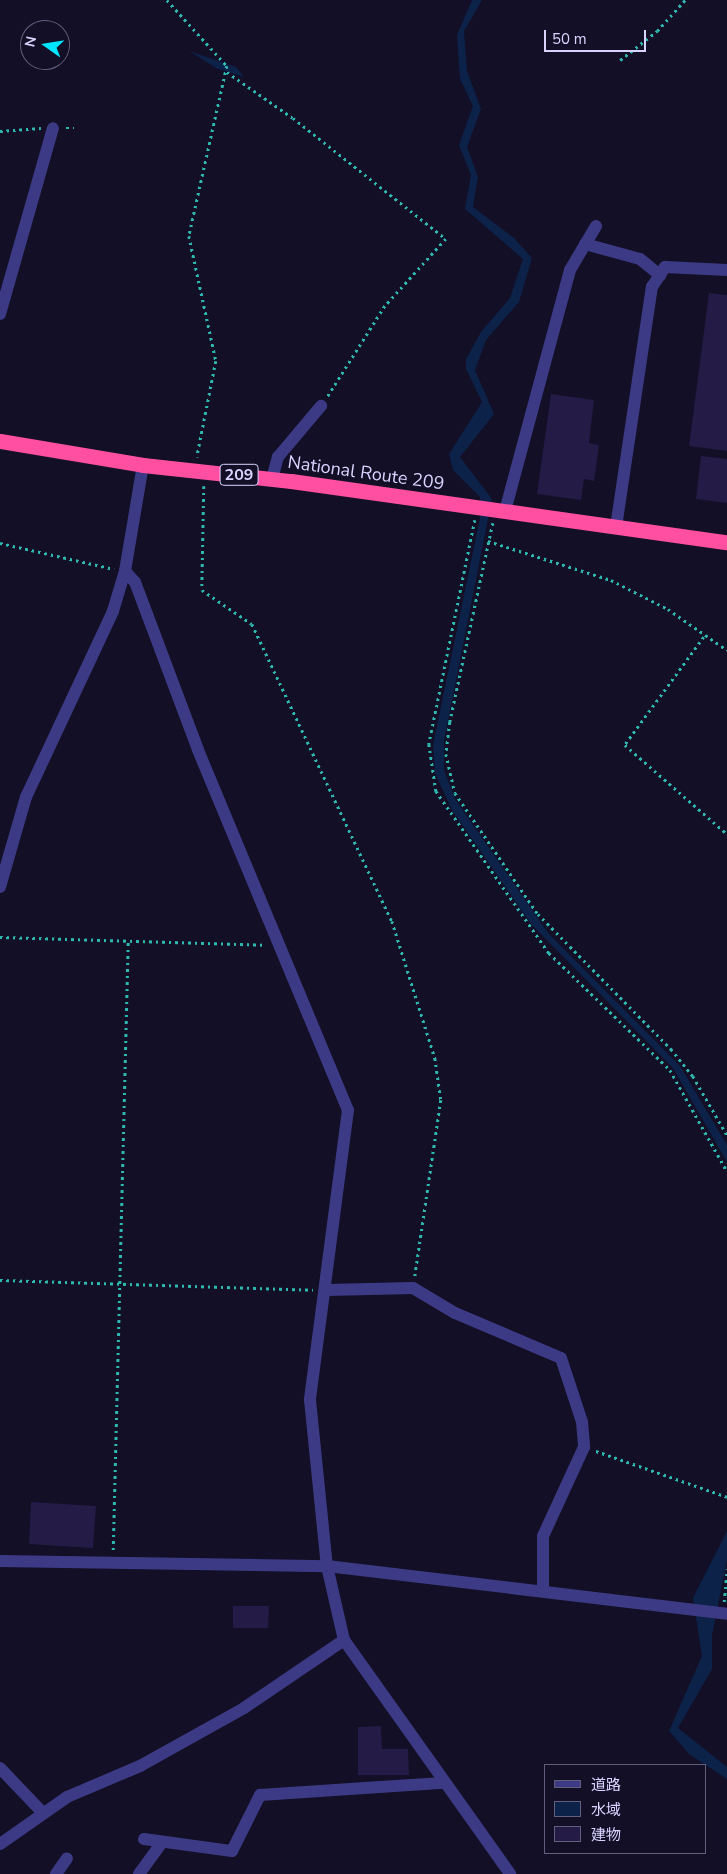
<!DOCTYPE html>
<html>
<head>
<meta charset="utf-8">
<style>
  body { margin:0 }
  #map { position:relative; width:727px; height:1874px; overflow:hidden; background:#130f26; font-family:"Nunito Sans","Noto Sans JP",sans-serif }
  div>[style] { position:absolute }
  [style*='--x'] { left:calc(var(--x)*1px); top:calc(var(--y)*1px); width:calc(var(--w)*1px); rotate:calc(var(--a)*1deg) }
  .water>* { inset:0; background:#0c2248 }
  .building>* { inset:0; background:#241b47 }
  .path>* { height:2.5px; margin-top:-1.25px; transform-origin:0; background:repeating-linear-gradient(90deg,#2fb8b0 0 2.5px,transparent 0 6.5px) }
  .minor>* { height:12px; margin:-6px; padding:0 6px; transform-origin:6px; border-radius:6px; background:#3d3a85 }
  .highway>* { height:15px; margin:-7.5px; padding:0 7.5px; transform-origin:7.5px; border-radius:7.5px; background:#ff4fa3 }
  span { translate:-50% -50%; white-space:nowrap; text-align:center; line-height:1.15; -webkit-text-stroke:4px #130f26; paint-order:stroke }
  .shield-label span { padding:1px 4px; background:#130f26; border:1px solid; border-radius:4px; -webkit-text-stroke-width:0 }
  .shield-label { font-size:16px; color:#d9d4ff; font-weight:700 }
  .street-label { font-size:18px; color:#d9d4ff }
  .legend { position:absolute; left:544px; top:1764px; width:162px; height:90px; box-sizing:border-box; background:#130f26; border:1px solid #625e7d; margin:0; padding:6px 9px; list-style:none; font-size:15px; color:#d9d4ff }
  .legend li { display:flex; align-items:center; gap:10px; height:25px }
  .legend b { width:25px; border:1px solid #625e7d }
  .north { position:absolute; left:20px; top:20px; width:50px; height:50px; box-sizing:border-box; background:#130f26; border:1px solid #625e7d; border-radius:50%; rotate:283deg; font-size:14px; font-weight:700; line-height:20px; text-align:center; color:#d9d4ff }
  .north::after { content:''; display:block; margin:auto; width:18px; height:22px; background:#00e5ff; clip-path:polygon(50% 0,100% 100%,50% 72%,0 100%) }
  .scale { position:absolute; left:544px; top:30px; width:102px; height:22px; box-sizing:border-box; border:2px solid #d9d4ff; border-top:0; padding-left:6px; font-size:15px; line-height:18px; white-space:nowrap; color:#d9d4ff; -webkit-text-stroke:4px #130f26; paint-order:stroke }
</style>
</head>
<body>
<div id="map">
  <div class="water">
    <div style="clip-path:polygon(472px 0,482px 0,464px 31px,467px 71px,481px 109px,467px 147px,478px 177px,473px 207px,514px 238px,532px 258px,519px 302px,486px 340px,475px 370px,494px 414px,460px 457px,492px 499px,444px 741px,444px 770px,455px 799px,549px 934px,680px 1066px,727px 1145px,727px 1162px,673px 1068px,531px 924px,452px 810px,435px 773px,433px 745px,480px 518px,480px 497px,453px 470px,449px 454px,482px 402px,466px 369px,466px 359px,481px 332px,510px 298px,523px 259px,465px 209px,471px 175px,459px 145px,473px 106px,460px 79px,457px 35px)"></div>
    <div style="clip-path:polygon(189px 51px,236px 67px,244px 77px,216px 68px)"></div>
    <div style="clip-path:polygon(727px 1531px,727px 1560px,712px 1635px,712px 1669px,678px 1728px,727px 1767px,727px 1779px,689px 1754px,669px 1731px,702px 1656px,693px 1598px)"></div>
  </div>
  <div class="building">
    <div style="clip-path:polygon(709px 293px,727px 295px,727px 451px,689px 446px)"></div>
    <div style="clip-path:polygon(551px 394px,594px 400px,589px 443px,599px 445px,594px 481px,584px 479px,581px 500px,537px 494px)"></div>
    <div style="clip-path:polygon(701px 456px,727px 459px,727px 503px,696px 499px)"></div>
    <div style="clip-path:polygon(31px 1502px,96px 1506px,93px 1548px,29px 1544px)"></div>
    <div style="clip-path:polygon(233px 1606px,269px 1606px,268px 1628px,233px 1628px)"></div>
    <div style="clip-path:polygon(381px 1726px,382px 1749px,408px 1749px,409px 1775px,358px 1775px,358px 1727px)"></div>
  </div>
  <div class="path">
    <div style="--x:167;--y:0;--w:89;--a:47.7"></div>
    <div style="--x:227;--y:66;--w:174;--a:102.6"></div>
    <div style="--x:189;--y:236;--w:128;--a:77.8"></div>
    <div style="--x:216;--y:361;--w:98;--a:101.2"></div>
    <div style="--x:620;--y:60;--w:47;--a:-38.1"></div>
    <div style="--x:657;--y:31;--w:42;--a:-47.9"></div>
    <div style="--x:227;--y:72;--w:80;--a:34.9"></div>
    <div style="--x:293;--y:118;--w:195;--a:38.3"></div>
    <div style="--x:446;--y:239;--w:91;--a:132.3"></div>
    <div style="--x:385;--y:306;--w:107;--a:122.3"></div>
    <div style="--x:66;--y:128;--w:8;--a:0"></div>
    <div style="--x:0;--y:131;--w:41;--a:-4.2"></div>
    <div style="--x:204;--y:486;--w:104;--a:91.1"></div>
    <div style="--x:202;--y:590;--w:60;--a:34.2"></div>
    <div style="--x:252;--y:624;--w:328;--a:64.8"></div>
    <div style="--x:392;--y:921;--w:144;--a:72.6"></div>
    <div style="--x:435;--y:1058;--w:42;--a:81.9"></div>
    <div style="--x:441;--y:1100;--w:178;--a:98.4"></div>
    <div style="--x:475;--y:520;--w:229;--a:101.6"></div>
    <div style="--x:429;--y:744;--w:48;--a:81.5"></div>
    <div style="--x:436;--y:791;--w:198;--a:55.1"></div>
    <div style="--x:549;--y:953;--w:168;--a:44"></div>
    <div style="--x:670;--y:1070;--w:116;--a:60.6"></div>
    <div style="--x:493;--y:523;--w:204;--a:102.2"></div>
    <div style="--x:450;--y:722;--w:32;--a:97"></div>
    <div style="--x:446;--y:754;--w:40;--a:77"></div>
    <div style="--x:455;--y:793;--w:147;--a:55.6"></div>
    <div style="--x:538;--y:914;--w:190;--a:45.4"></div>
    <div style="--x:671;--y:1049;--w:35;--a:51"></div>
    <div style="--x:693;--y:1076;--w:68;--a:60"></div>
    <div style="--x:488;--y:541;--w:129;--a:17.6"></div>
    <div style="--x:611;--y:580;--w:64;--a:27"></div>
    <div style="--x:668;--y:609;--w:72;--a:34.8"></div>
    <div style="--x:0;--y:543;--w:117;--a:12.8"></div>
    <div style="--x:704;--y:637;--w:134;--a:126.2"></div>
    <div style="--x:625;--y:745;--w:135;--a:41.1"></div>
    <div style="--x:0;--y:937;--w:265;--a:1.7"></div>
    <div style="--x:0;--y:1280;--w:313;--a:1.8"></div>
    <div style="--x:596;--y:1451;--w:139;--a:19.3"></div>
    <div style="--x:113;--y:1550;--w:611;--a:-88.59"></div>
    <div style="--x:724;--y:1602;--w:33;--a:-85"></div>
  </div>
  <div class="minor">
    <div style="--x:585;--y:244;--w:57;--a:15.3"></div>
    <div style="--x:640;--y:259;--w:26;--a:39"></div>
    <div style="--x:0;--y:314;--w:193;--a:-74.1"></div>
    <div style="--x:272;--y:479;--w:23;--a:-75"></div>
    <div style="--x:278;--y:457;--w:67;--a:-49.9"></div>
    <div style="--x:505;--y:511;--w:250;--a:-74.9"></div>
    <div style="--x:570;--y:270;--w:51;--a:-59.4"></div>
    <div style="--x:616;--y:527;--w:243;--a:-81.5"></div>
    <div style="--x:652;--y:287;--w:24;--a:-57"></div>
    <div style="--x:665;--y:267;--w:62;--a:2.8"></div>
    <div style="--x:125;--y:571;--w:15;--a:48"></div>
    <div style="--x:135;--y:582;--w:179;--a:69.4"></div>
    <div style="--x:198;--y:750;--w:390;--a:67.4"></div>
    <div style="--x:348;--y:1110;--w:292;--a:97.5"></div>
    <div style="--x:310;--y:1400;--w:167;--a:84.2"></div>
    <div style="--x:327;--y:1566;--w:76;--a:77.1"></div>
    <div style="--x:344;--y:1640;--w:287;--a:54.6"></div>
    <div style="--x:0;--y:887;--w:94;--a:-73.9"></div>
    <div style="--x:26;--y:797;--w:205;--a:-64.9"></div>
    <div style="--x:113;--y:611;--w:42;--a:-73.3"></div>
    <div style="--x:125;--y:571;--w:108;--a:-80.4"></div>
    <div style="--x:327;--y:1290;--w:86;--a:-1.3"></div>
    <div style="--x:413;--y:1288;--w:49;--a:30.8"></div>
    <div style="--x:455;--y:1313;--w:115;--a:23"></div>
    <div style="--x:561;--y:1358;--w:67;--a:71.8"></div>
    <div style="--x:582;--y:1422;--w:25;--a:85"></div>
    <div style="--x:584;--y:1447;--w:98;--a:114.7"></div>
    <div style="--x:543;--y:1536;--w:55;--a:90"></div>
    <div style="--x:0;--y:1561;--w:327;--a:0.9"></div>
    <div style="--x:327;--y:1566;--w:403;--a:6.8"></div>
    <div style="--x:0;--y:1768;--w:61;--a:46.3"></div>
    <div style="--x:144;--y:1839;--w:89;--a:7.8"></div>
    <div style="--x:232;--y:1851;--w:63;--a:-63.4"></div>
    <div style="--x:260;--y:1795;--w:183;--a:-3.8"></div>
    <div style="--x:0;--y:1844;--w:82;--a:-35"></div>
    <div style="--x:67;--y:1797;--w:79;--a:-23"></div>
    <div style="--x:140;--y:1766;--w:119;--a:-29.1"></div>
    <div style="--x:244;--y:1708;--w:121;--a:-34.2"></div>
    <div style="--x:56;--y:1874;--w:19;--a:-55"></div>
    <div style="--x:139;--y:1874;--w:39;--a:-54"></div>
  </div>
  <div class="highway">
    <div style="--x:0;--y:441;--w:145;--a:9.5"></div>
    <div style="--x:143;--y:465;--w:149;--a:6.2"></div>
    <div style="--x:291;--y:481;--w:440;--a:8"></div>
  </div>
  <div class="shield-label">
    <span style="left:239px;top:475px">209</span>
  </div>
  <div class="street-label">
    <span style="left:366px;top:473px;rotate:8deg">National Route 209</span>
  </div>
  <ul class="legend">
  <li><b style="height:6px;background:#3d3a85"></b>道路</li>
  <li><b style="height:14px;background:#0c2248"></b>水域</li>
  <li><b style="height:14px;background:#241b47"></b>建物</li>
  </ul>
  <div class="north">N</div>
  <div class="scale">50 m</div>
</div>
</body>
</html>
